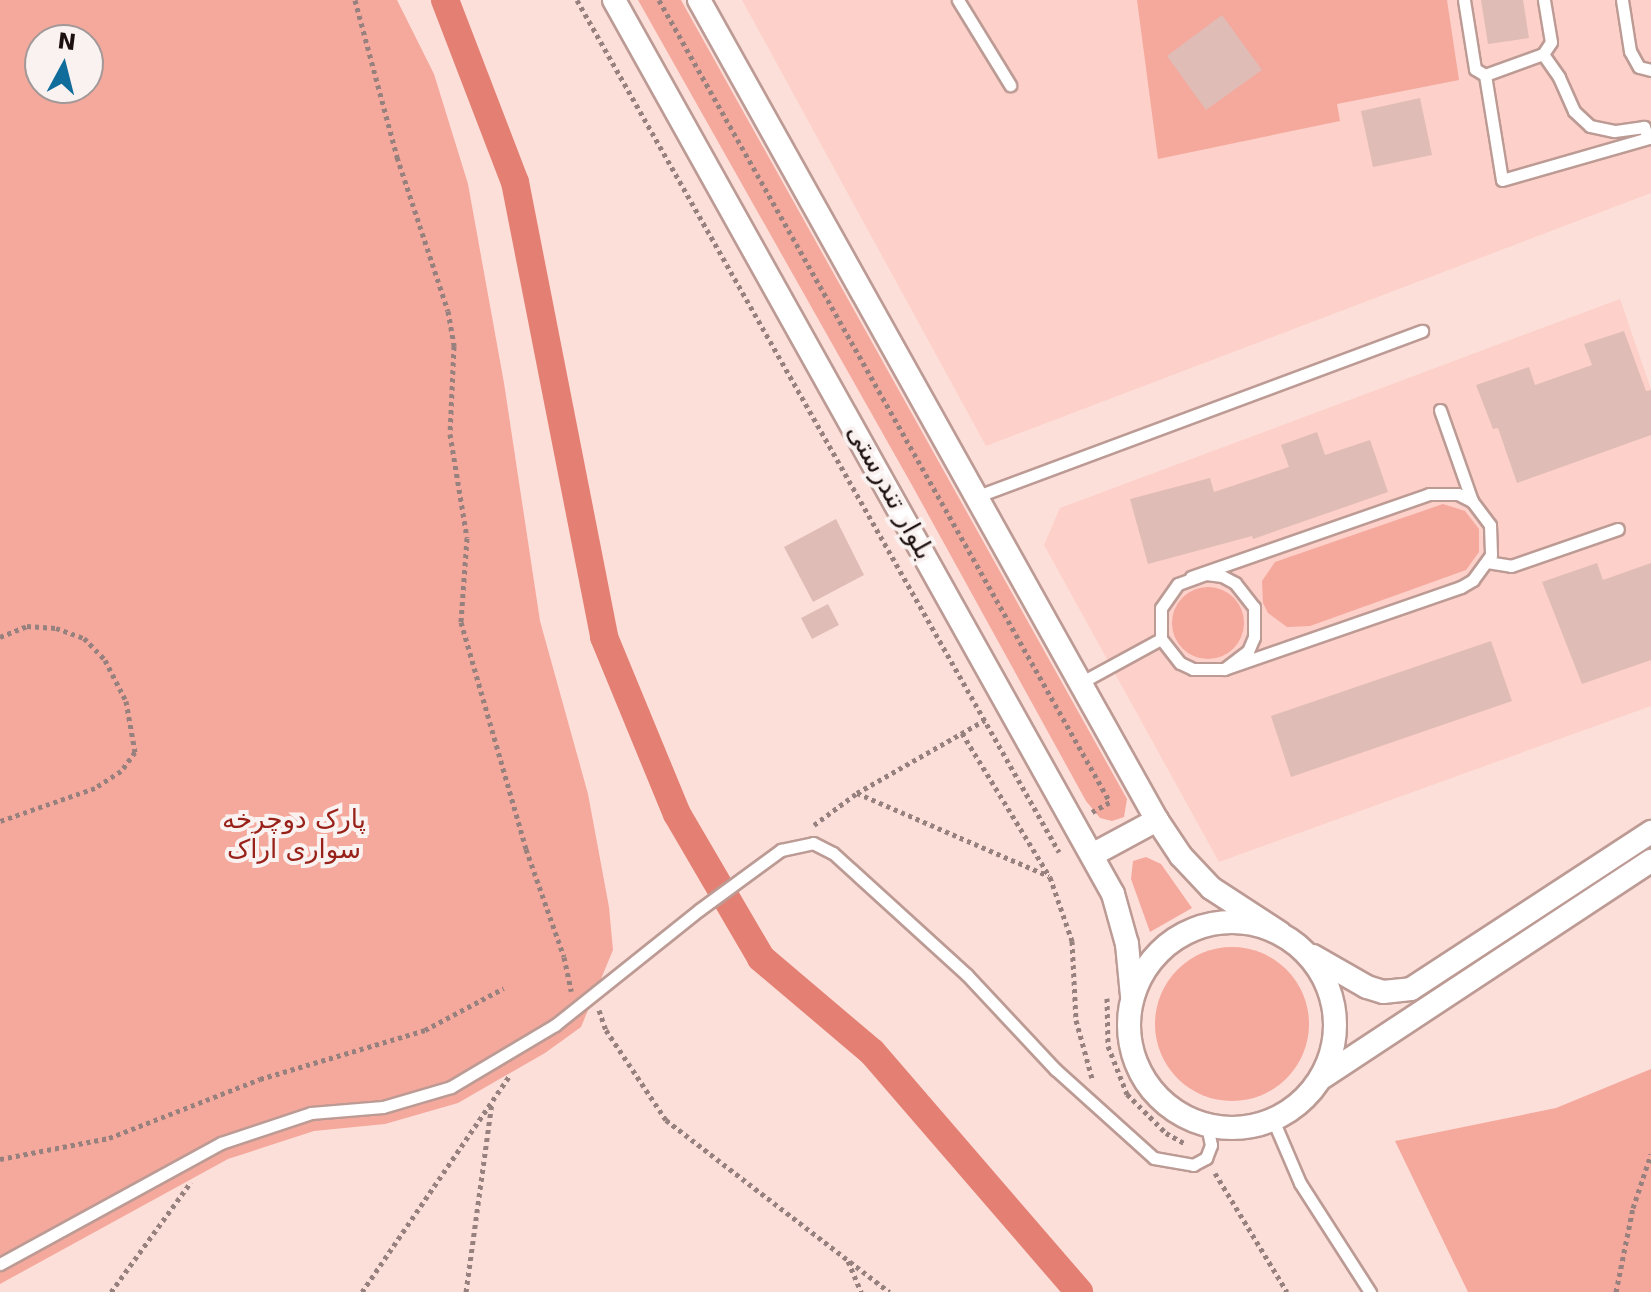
<!DOCTYPE html>
<html>
<head>
<meta charset="utf-8">
<style>
  body { margin:0 }
  #map { position:relative; width:1651px; height:1292px; overflow:hidden; background:#fddfda; font-family:"DejaVu Sans","Noto Naskh Arabic",sans-serif }
  div>[style] { position:absolute }
  [style*='--x'] { left:calc(var(--x)*1px); top:calc(var(--y)*1px); width:calc(var(--w)*1px); rotate:calc(var(--a)*1deg) }
  .built>* { inset:0; background:#fdd0c9 }
  .green>* { inset:0; background:#f5a89c }
  .round { border-radius:50% }
  .canal>* { height:28px; margin:-14px; padding:0 14px; transform-origin:14px; border-radius:14px; background:#e48073 }
  .building>* { inset:0; background:#e0bcb6 }
  .path>* { height:5px; margin-top:-2.5px; transform-origin:0; background:repeating-linear-gradient(90deg,#97817e 0 4px,transparent 0 8px) }
  .roads { filter:drop-shadow(2px 0 #bd9b95) drop-shadow(-2px 0 #bd9b95) drop-shadow(0 2px #bd9b95) drop-shadow(0 -2px #bd9b95) }
  .service>* { height:11px; margin:-5.5px; padding:0 5.5px; transform-origin:5.5px; border-radius:5.5px; background:#fff }
  .minor>* { height:22px; margin:-11px; padding:0 11px; transform-origin:11px; border-radius:11px; background:#fff }
  .minor>.ring { margin:-11px; padding:0; box-sizing:content-box; background:none; border:22px solid #fff; border-radius:50% }
  span { translate:-50% -50%; white-space:nowrap; text-align:center; line-height:1.15; -webkit-text-stroke:8px #faf2f1; paint-order:stroke }
  .street-label { font-size:26px; color:#1d110f }
  .park-label { font-size:26px; color:#98221a }
  .north { position:absolute; left:24px; top:24px; width:80px; height:80px; box-sizing:border-box; background:#faf2f1; border:2px solid #a29897; border-radius:50%; rotate:7deg; font-size:22px; font-weight:700; line-height:32px; text-align:center; color:#1d110f }
  .north::after { content:''; display:block; margin:auto; width:28px; height:36px; background:#106c9b; clip-path:polygon(50% 0,100% 100%,50% 72%,0 100%) }
</style>
</head>
<body>
<div id="map">
  <div class="built">
    <div style="clip-path:polygon(742px 0,1651px 0,1651px 193px,986px 446px)"></div>
    <div style="clip-path:polygon(1620px 299px,1651px 389px,1651px 706px,1219px 862px,1044px 545px,1060px 508px)"></div>
  </div>
  <div class="green">
    <div style="clip-path:polygon(evenodd,0 0,397px 0,434px 74px,468px 184px,504px 383px,540px 621px,588px 794px,609px 907px,613px 950px,581px 1027px,545px 1053px,458px 1103px,385px 1124px,314px 1131px,228px 1159px,0 1284px,0 0,40px 40px,88px 40px,88px 88px,40px 88px,40px 40px)"></div>
    <div style="clip-path:polygon(638px 0,681px 0,1127px 799px,1124px 817px,1112px 821px,1100px 818px,1086px 801px,913px 487px)"></div>
    <div style="clip-path:polygon(1137px 0,1447px 0,1459px 80px,1337px 104px,1340px 121px,1158px 159px)"></div>
    <div style="clip-path:polygon(1443px 504px,1465px 511px,1479px 529px,1479px 552px,1466px 570px,1310px 626px,1287px 627px,1268px 613px,1263px 603px,1262px 581px,1275px 562px)"></div>
    <div class="round" style="left:1172px;top:587px;width:72px;height:72px"></div>
    <div style="clip-path:polygon(1146px 857px,1161px 864px,1192px 908px,1150px 932px,1131px 879px,1133px 861px)"></div>
    <div class="round" style="left:1155px;top:947px;width:154px;height:154px"></div>
    <div style="clip-path:polygon(1651px 1069px,1651px 1292px,1468px 1292px,1395px 1141px,1556px 1108px)"></div>
  </div>
  <div class="canal">
    <div style="--x:445;--y:0;--w:195;--a:69"></div>
    <div style="--x:515;--y:182;--w:464;--a:78.9"></div>
    <div style="--x:604;--y:637;--w:191;--a:67.6"></div>
    <div style="--x:677;--y:814;--w:167;--a:59.7"></div>
    <div style="--x:761;--y:958;--w:145;--a:40.3"></div>
    <div style="--x:872;--y:1052;--w:317;--a:49.2"></div>
  </div>
  <div class="building">
    <div style="clip-path:polygon(1481px 0,1523px 0,1529px 38px,1488px 44px)"></div>
    <div style="clip-path:polygon(1222px 15px,1262px 70px,1206px 110px,1167px 56px)"></div>
    <div style="clip-path:polygon(1420px 98px,1432px 155px,1373px 167px,1361px 111px)"></div>
    <div style="clip-path:polygon(1624px 331px,1646px 391px,1651px 390px,1651px 435px,1517px 483px,1498px 428px,1493px 429px,1476px 385px,1529px 367px,1535px 385px,1592px 365px,1584px 344px)"></div>
    <div style="clip-path:polygon(1317px 432px,1325px 455px,1370px 440px,1388px 492px,1253px 539px,1252px 536px,1148px 564px,1130px 499px,1210px 478px,1214px 492px,1289px 467px,1281px 445px)"></div>
    <div style="clip-path:polygon(836px 519px,864px 575px,813px 602px,784px 547px)"></div>
    <div style="clip-path:polygon(1597px 563px,1603px 580px,1651px 563px,1651px 660px,1582px 684px,1542px 582px)"></div>
    <div style="clip-path:polygon(828px 604px,839px 625px,812px 639px,801px 618px)"></div>
    <div style="clip-path:polygon(1491px 641px,1512px 701px,1291px 777px,1271px 716px)"></div>
  </div>
  <div class="path">
    <div style="--x:355;--y:0;--w:163;--a:75"></div>
    <div style="--x:397;--y:157;--w:162;--a:71.7"></div>
    <div style="--x:448;--y:311;--w:36;--a:80"></div>
    <div style="--x:454;--y:346;--w:88;--a:92.6"></div>
    <div style="--x:450;--y:434;--w:105;--a:80.7"></div>
    <div style="--x:467;--y:538;--w:84;--a:94.1"></div>
    <div style="--x:461;--y:622;--w:236;--a:74"></div>
    <div style="--x:526;--y:849;--w:114;--a:70.6"></div>
    <div style="--x:564;--y:957;--w:35;--a:78"></div>
    <div style="--x:577;--y:0;--w:979;--a:60.5"></div>
    <div style="--x:659;--y:0;--w:920;--a:60.65"></div>
    <div style="--x:0;--y:637;--w:29;--a:-22"></div>
    <div style="--x:27;--y:626;--w:29;--a:4"></div>
    <div style="--x:56;--y:628;--w:30;--a:20"></div>
    <div style="--x:84;--y:638;--w:30;--a:46"></div>
    <div style="--x:105;--y:660;--w:46;--a:62.9"></div>
    <div style="--x:126;--y:701;--w:52;--a:80"></div>
    <div style="--x:135;--y:752;--w:24;--a:126"></div>
    <div style="--x:121;--y:771;--w:31;--a:147"></div>
    <div style="--x:95;--y:788;--w:101;--a:160.8"></div>
    <div style="--x:962;--y:733;--w:169;--a:58.6"></div>
    <div style="--x:1050;--y:877;--w:68;--a:71"></div>
    <div style="--x:1072;--y:941;--w:79;--a:87.1"></div>
    <div style="--x:1076;--y:1020;--w:60;--a:74.6"></div>
    <div style="--x:857;--y:793;--w:209;--a:23.4"></div>
    <div style="--x:1092;--y:812;--w:23;--a:-29"></div>
    <div style="--x:814;--y:825;--w:54;--a:-36.7"></div>
    <div style="--x:857;--y:793;--w:147;--a:-29.7"></div>
    <div style="--x:1107;--y:998;--w:48;--a:88.8"></div>
    <div style="--x:1108;--y:1046;--w:52;--a:68.4"></div>
    <div style="--x:1127;--y:1094;--w:55;--a:45"></div>
    <div style="--x:1166;--y:1133;--w:23;--a:29"></div>
    <div style="--x:599;--y:1010;--w:21;--a:71"></div>
    <div style="--x:606;--y:1030;--w:108;--a:56.3"></div>
    <div style="--x:666;--y:1120;--w:282;--a:37.6"></div>
    <div style="--x:0;--y:1159;--w:111;--a:-10.9"></div>
    <div style="--x:109;--y:1138;--w:162;--a:-21.3"></div>
    <div style="--x:260;--y:1079;--w:172;--a:-16.5"></div>
    <div style="--x:425;--y:1030;--w:89;--a:-28"></div>
    <div style="--x:1215;--y:1173;--w:139;--a:58.8"></div>
    <div style="--x:848;--y:1261;--w:34;--a:67"></div>
    <div style="--x:111;--y:1292;--w:136;--a:-54"></div>
    <div style="--x:362;--y:1292;--w:263;--a:-55.7"></div>
    <div style="--x:466;--y:1292;--w:191;--a:-82.2"></div>
    <div style="--x:1616;--y:1292;--w:86;--a:-78.6"></div>
    <div style="--x:1633;--y:1208;--w:57;--a:-71.6"></div>
  </div>
  <div class="roads">
    <div class="service">
      <div style="--x:958;--y:0;--w:100;--a:58.5"></div>
      <div style="--x:1464;--y:0;--w:70;--a:80.9"></div>
      <div style="--x:1475;--y:69;--w:12;--a:31"></div>
      <div style="--x:1485;--y:75;--w:62;--a:-19.9"></div>
      <div style="--x:1543;--y:54;--w:14;--a:-56"></div>
      <div style="--x:1551;--y:42;--w:43;--a:-99.5"></div>
      <div style="--x:1622;--y:0;--w:52;--a:81.1"></div>
      <div style="--x:1630;--y:51;--w:18;--a:61"></div>
      <div style="--x:1639;--y:67;--w:12;--a:14"></div>
      <div style="--x:1485;--y:75;--w:106;--a:80.8"></div>
      <div style="--x:1502;--y:180;--w:152;--a:-16"></div>
      <div style="--x:1648;--y:138;--w:12;--a:-110"></div>
      <div style="--x:1644;--y:127;--w:30;--a:172"></div>
      <div style="--x:1614;--y:131;--w:25;--a:-168"></div>
      <div style="--x:1590;--y:126;--w:22;--a:-137"></div>
      <div style="--x:1574;--y:111;--w:37;--a:-114"></div>
      <div style="--x:1559;--y:77;--w:28;--a:-125"></div>
      <div style="--x:1440;--y:410;--w:96;--a:70.6"></div>
      <div style="--x:978;--y:496;--w:474;--a:-20.4"></div>
      <div style="--x:1487;--y:562;--w:24;--a:9"></div>
      <div style="--x:1511;--y:566;--w:113;--a:-19.1"></div>
      <div style="--x:1191;--y:577;--w:252;--a:-19.2"></div>
      <div style="--x:1429;--y:494;--w:29;--a:0"></div>
      <div style="--x:1458;--y:494;--w:16;--a:27"></div>
      <div style="--x:1472;--y:501;--w:30;--a:53"></div>
      <div style="--x:1490;--y:525;--w:30;--a:88"></div>
      <div style="--x:1491;--y:555;--w:31;--a:126"></div>
      <div style="--x:1473;--y:580;--w:14;--a:150"></div>
      <div style="--x:1461;--y:587;--w:251;--a:160.9"></div>
      <div style="--x:1224;--y:669;--w:31;--a:180"></div>
      <div style="--x:1193;--y:669;--w:14;--a:-155"></div>
      <div style="--x:1180;--y:663;--w:31;--a:-128"></div>
      <div style="--x:1161;--y:639;--w:31;--a:-90"></div>
      <div style="--x:1161;--y:608;--w:29;--a:-55"></div>
      <div style="--x:1178;--y:584;--w:30;--a:-20"></div>
      <div style="--x:1206;--y:574;--w:16;--a:7"></div>
      <div style="--x:1222;--y:576;--w:15;--a:28"></div>
      <div style="--x:1235;--y:583;--w:31;--a:52"></div>
      <div style="--x:1254;--y:607;--w:30;--a:90"></div>
      <div style="--x:1254;--y:637;--w:15;--a:113"></div>
      <div style="--x:1248;--y:651;--w:30;--a:143"></div>
      <div style="--x:1082;--y:682;--w:90;--a:-28.6"></div>
      <div style="--x:1273;--y:1120;--w:69;--a:66.8"></div>
      <div style="--x:1300;--y:1183;--w:130;--a:57.3"></div>
      <div style="--x:0;--y:1264;--w:252;--a:-28.7"></div>
      <div style="--x:221;--y:1143;--w:95;--a:-18.4"></div>
      <div style="--x:311;--y:1113;--w:72;--a:-4.8"></div>
      <div style="--x:383;--y:1107;--w:71;--a:-16.4"></div>
      <div style="--x:451;--y:1087;--w:121;--a:-30.8"></div>
      <div style="--x:555;--y:1025;--w:184;--a:-38.6"></div>
      <div style="--x:699;--y:910;--w:102;--a:-36.2"></div>
      <div style="--x:781;--y:850;--w:33;--a:-12"></div>
      <div style="--x:813;--y:843;--w:22;--a:27"></div>
      <div style="--x:833;--y:853;--w:181;--a:42.3"></div>
      <div style="--x:967;--y:975;--w:129;--a:46.9"></div>
      <div style="--x:1055;--y:1069;--w:133;--a:42"></div>
      <div style="--x:1154;--y:1158;--w:40;--a:10"></div>
      <div style="--x:1193;--y:1165;--w:15;--a:-28"></div>
      <div style="--x:1206;--y:1158;--w:14;--a:-69"></div>
      <div style="--x:1211;--y:1145;--w:19;--a:-102"></div>
    </div>
    <div class="minor">
      <div style="--x:614;--y:0;--w:1024;--a:60.83"></div>
      <div style="--x:1113;--y:894;--w:52;--a:74.4"></div>
      <div style="--x:1127;--y:944;--w:52;--a:84.5"></div>
      <div style="--x:699;--y:0;--w:939;--a:60.82"></div>
      <div style="--x:1157;--y:820;--w:43;--a:56.3"></div>
      <div style="--x:1181;--y:856;--w:44;--a:46.8"></div>
      <div style="--x:1211;--y:888;--w:82;--a:33.1"></div>
      <div style="--x:1092;--y:855;--w:74;--a:-28.3"></div>
      <div class="ring" style="left:1129px;top:922px;width:184px;height:184px"></div>
      <div style="--x:1313;--y:956;--w:62;--a:29.9"></div>
      <div style="--x:1367;--y:987;--w:17;--a:17"></div>
      <div style="--x:1383;--y:992;--w:28;--a:-6"></div>
      <div style="--x:1411;--y:989;--w:287;--a:-33.2"></div>
      <div style="--x:1323;--y:1077;--w:393;--a:-33.4"></div>
    </div>
  </div>
  <div class="street-label">
    <span style="left:890px;top:492px;rotate:61deg">بلوار تندرستی</span>
  </div>
  <div class="park-label">
    <span style="left:294px;top:835px">پارک دوچرخه<br>سواری اراک</span>
  </div>
  <div class="north">N</div>
</div>
</body>
</html>
